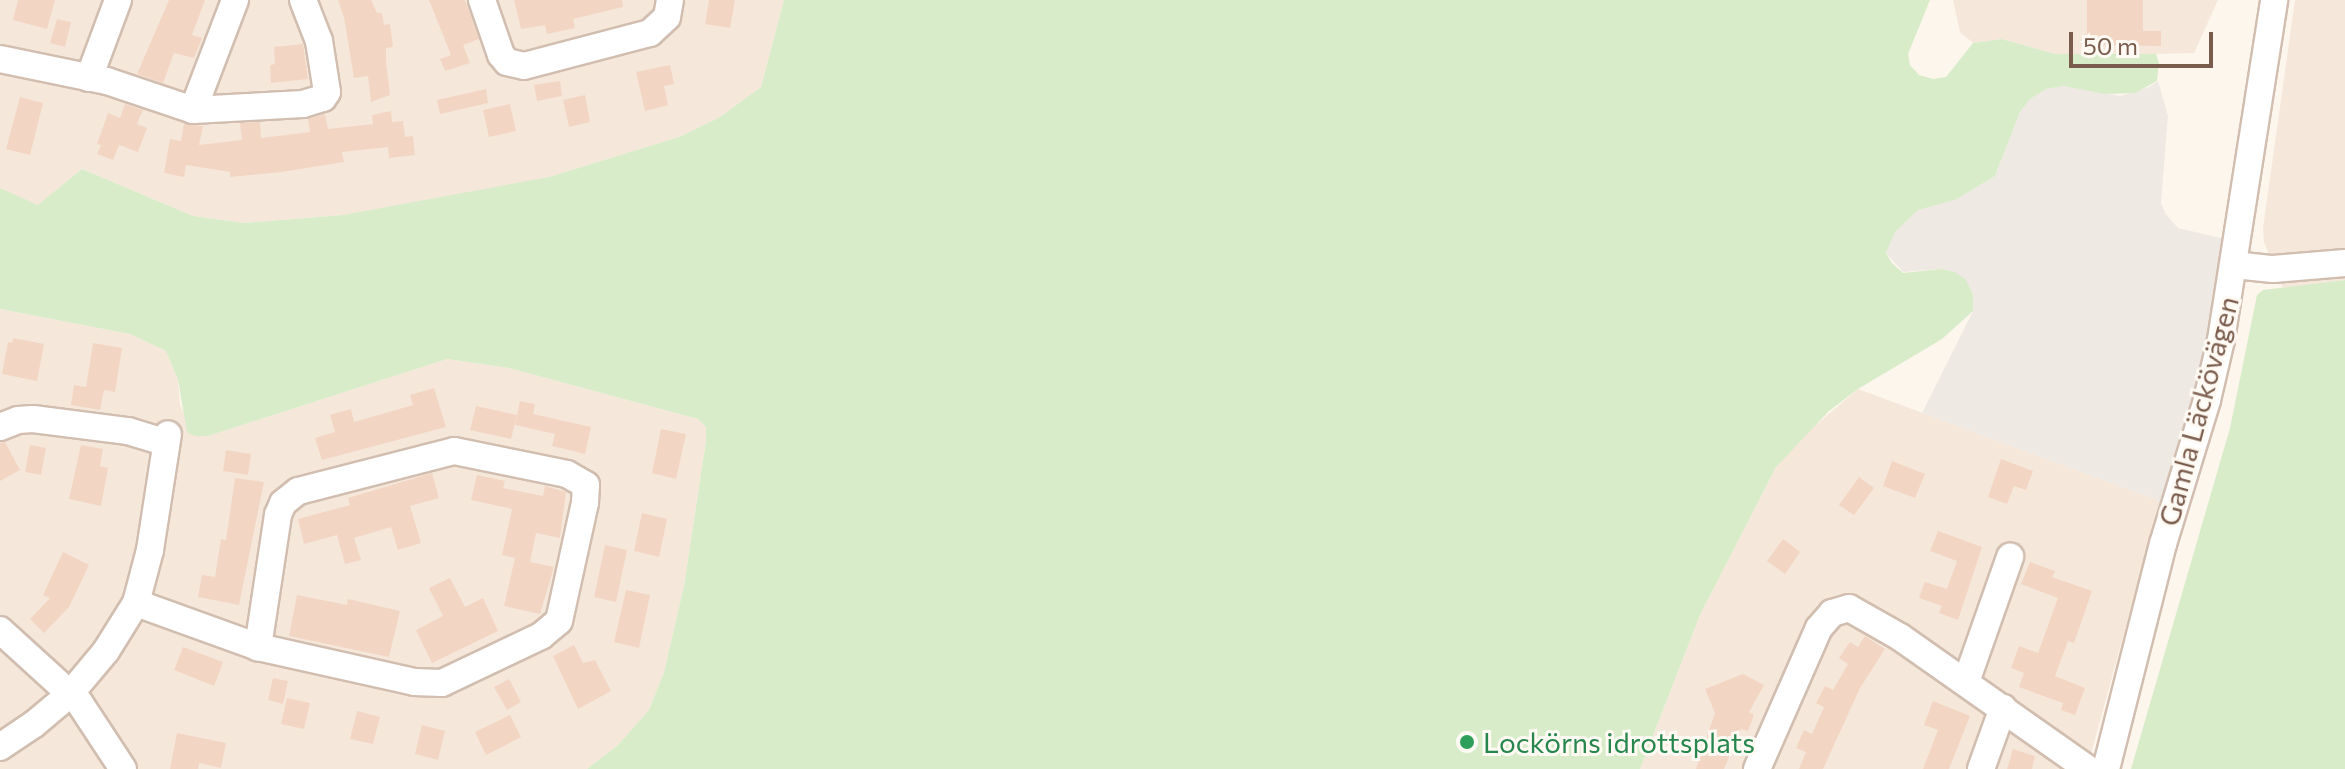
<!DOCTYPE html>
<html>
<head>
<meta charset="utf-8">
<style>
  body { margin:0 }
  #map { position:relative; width:2345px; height:769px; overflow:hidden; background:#fdf6ec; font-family:Commissioner,sans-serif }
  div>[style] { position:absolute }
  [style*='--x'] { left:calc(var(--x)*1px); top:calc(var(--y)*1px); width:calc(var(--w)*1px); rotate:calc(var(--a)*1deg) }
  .residential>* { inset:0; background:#f5e8da }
  .industrial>* { inset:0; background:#efe9e4 }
  .green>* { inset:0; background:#d8ecc9 }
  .building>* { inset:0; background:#f3d5c3 }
  .roads { filter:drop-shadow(2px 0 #d1beb0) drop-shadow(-2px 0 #d1beb0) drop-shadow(0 2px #d1beb0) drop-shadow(0 -2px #d1beb0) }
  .minor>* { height:26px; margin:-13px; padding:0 13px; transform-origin:13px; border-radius:13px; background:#fff }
  .dots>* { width:22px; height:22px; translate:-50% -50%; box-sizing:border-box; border:4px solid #fffaf3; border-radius:50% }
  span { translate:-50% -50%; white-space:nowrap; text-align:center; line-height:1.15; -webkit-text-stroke:6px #fffaf3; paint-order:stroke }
  .street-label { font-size:28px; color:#7a5c4d }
  .leisure-label { font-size:28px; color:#27864d }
  .left { translate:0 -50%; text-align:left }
  .scale { position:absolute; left:2069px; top:32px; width:144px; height:36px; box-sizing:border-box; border:4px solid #7a5c4d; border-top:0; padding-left:10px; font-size:24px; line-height:28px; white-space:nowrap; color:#7a5c4d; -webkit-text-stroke:6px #fffaf3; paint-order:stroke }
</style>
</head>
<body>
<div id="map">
  <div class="residential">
    <div style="clip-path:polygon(0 0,784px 0,761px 87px,720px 117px,679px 137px,549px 177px,460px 195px,343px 215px,244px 223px,193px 216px,82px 169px,38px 206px,0 188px)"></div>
    <div style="clip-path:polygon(1953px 0,2218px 0,2194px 53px,2156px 54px,2055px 54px,2002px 39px,1973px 43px,1960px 32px)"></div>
    <div style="clip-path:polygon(2295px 0,2345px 0,2345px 280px,2283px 288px,2264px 242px,2263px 228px)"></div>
    <div style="clip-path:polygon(0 309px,130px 334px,166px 351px,178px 380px,180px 405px,195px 436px,208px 436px,447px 359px,509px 368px,698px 419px,706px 427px,706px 441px,684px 586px,664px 672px,649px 710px,618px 745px,587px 769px,0 769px)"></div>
    <div style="clip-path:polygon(1858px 389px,2160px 501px,2087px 769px,1640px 769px,1700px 615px,1776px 467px,1802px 437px)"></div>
  </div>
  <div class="industrial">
    <div style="clip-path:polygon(2158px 81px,2168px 116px,2161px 203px,2165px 213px,2178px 228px,2225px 239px,2209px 341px,2189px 422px,2160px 501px,1922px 413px,1973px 311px,1973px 295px,1955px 272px,1941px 269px,1903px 272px,1886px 253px,1894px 232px,1918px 210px,1955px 200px,1995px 176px,2020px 112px,2030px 99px,2046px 89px,2064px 86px,2120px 96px,2149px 87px)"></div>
  </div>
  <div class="green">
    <div style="clip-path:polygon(784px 0,1930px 0,1908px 54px,1910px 65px,1919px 75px,1933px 79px,1946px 77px,1973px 43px,2002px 39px,2055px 54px,2156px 54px,2159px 63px,2157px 81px,2135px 93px,2105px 94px,2064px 86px,2046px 89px,2030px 99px,2020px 112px,1995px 176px,1955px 200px,1918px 210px,1895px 232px,1886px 253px,1892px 263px,1903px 273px,1941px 269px,1955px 272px,1966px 280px,1973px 295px,1973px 311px,1942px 339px,1858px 389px,1829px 411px,1776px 467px,1700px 615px,1640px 769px,587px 769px,618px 745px,649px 710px,664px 672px,684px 586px,706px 441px,706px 427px,698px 419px,509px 368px,447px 359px,208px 436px,195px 436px,187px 432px,178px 380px,166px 351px,130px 334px,0 309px,0 188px,38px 205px,82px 169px,193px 216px,244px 223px,343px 215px,549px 177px,679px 137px,720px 117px,761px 87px)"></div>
    <div style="clip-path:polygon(2345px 280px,2345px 769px,2131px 769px,2230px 428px,2257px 295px,2263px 290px)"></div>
  </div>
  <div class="building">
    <div style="clip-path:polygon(18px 0,55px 0,47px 29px,13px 20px)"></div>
    <div style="clip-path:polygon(169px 0,205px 0,192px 35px,202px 38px,194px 58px,174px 53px,163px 83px,137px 74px)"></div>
    <div style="clip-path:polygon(338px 0,371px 0,377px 13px,382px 13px,384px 25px,390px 24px,393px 47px,386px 48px,386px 61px,390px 95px,371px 102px,368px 76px,354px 78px,344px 17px)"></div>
    <div style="clip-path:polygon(429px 0,465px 0,479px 39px,463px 45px,470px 63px,445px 71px,440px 59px,451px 55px)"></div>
    <div style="clip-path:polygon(514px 0,622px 0,623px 7px,573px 19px,575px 28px,547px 34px,545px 25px,521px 29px)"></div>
    <div style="clip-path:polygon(709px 0,735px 0,730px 28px,705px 24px)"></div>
    <div style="clip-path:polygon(2087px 0,2143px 0,2143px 31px,2161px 31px,2161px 46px,2087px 45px)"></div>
    <div style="clip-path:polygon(57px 19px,71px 22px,65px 47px,50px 43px)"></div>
    <div style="clip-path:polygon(303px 44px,308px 79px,271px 83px,270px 65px,275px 64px,274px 47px)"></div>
    <div style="clip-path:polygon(670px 65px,674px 84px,664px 86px,668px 105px,645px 111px,636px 72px)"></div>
    <div style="clip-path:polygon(560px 81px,562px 96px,537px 101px,534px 85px)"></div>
    <div style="clip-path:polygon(486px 89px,488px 103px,440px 114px,437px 100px)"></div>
    <div style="clip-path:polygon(585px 95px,590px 122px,569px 127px,563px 100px)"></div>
    <div style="clip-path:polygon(20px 97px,43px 103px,30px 155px,6px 149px)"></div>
    <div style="clip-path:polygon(125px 104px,143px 110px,137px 124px,147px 128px,138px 152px,119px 145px,113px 160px,97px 154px,101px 145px,97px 144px,108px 113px,120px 118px)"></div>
    <div style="clip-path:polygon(510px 104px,516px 131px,489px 137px,483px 110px)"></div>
    <div style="clip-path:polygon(391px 111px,392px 122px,403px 121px,405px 137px,413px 136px,415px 155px,389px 158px,388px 147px,342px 152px,344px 162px,281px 172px,230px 177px,230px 172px,186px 165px,184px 177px,164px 173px,170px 139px,181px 141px,184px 124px,203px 126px,199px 145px,242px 140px,240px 123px,260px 122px,261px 138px,310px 132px,308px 119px,325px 114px,328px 129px,373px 124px,372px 115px)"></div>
    <div style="clip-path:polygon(13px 338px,44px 344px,37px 381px,2px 374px,8px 342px,12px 343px)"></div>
    <div style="clip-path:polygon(93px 343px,122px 348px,115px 392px,104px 390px,100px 410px,71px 405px,74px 385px,86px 387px)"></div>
    <div style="clip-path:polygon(434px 388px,446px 427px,322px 460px,315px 438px,335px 432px,330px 415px,351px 409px,354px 422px,413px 405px,410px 395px)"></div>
    <div style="clip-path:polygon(520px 401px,535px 404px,533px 414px,591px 427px,585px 454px,552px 446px,555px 434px,515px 425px)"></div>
    <div style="clip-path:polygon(476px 406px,517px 415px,511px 439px,470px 430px)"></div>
    <div style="clip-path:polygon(661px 429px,686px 434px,676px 479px,652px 473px)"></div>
    <div style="clip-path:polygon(5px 442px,20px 470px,0 481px,0 443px)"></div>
    <div style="clip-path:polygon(30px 445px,46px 448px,41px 475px,25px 472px)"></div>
    <div style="clip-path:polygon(81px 445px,103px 449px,100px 466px,108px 468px,101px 506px,69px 499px)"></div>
    <div style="clip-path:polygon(226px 450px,251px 454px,248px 475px,223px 471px)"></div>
    <div style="clip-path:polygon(2001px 459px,2033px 471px,2026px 490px,2014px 486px,2007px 504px,1988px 497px)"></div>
    <div style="clip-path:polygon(1892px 461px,1925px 474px,1915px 498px,1883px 486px)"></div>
    <div style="clip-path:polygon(432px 473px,439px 498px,410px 506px,421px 543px,398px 550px,391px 527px,354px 538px,361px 560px,345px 564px,337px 535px,304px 544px,298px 519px,350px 505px,348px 498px)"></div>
    <div style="clip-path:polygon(477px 475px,505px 481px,503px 488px,543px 496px,545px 486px,566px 492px,560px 538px,536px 533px,530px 562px,554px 567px,540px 614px,504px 606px,515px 558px,502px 555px,512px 509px,471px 500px)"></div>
    <div style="clip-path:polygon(1859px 477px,1874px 488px,1854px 515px,1839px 505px)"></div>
    <div style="clip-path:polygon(235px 478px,264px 482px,239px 605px,198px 597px,202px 575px,215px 577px,221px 539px,226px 540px)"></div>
    <div style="clip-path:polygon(642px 513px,667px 519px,659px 557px,634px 551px)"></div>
    <div style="clip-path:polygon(1938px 531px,1982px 547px,1958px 620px,1939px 613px,1942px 606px,1919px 598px,1925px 582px,1947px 589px,1957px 561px,1930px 551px)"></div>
    <div style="clip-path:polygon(1783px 539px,1800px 552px,1785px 574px,1767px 561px)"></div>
    <div style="clip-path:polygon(605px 545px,627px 550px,616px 602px,594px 597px)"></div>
    <div style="clip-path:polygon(63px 552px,89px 565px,69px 607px,44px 633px,30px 619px,50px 598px,43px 595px)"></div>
    <div style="clip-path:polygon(2030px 562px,2055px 571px,2052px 577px,2092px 591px,2074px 643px,2068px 641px,2055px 676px,2085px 688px,2075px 715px,2061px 710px,2063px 703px,2019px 687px,2024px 673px,2011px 668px,2019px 646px,2038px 653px,2058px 598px,2021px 584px)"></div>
    <div style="clip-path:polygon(450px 578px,465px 607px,483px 598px,498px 631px,432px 663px,416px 630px,443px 616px,429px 588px)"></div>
    <div style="clip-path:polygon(626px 590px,650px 595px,639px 648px,614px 642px)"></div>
    <div style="clip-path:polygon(297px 595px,347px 605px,348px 599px,400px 611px,389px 657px,289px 636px)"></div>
    <div style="clip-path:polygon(1865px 636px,1885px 649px,1860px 688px,1823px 769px,1799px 769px,1806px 752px,1796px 748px,1804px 730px,1812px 734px,1824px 707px,1816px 703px,1825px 686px,1833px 690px,1848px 664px,1839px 658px,1850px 642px,1858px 647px)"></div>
    <div style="clip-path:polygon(574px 645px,583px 663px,595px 660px,611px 691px,578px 709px,553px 656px)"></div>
    <div style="clip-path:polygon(183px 647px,223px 662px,214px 686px,174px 670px)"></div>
    <div style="clip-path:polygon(1743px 674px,1764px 685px,1749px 712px,1754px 715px,1748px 731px,1741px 729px,1724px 769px,1696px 769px,1715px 713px,1705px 689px)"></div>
    <div style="clip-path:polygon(273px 678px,288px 681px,283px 704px,268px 700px)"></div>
    <div style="clip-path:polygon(509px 679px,521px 702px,507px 710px,494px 687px)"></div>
    <div style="clip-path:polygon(287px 698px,310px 703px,304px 729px,281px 724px)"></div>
    <div style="clip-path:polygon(1933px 701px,1970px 716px,1949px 769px,1923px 769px,1938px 730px,1924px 725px)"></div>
    <div style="clip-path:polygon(357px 711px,380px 717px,373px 744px,350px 739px)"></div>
    <div style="clip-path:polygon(510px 715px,521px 737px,486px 755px,475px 732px)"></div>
    <div style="clip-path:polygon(422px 725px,445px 731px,438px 760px,415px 754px)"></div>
    <div style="clip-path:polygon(177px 733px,226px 743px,221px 768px,199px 763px,198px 769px,170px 769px)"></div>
    <div style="clip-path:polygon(2013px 749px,2035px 756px,2032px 769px,2007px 769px)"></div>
  </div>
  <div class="roads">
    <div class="minor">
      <div style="--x:482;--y:0;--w:58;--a:70.9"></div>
      <div style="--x:501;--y:55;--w:9;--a:49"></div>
      <div style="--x:507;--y:62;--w:17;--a:13"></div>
      <div style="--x:524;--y:66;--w:130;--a:-14.7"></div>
      <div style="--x:650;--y:33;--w:23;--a:-43"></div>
      <div style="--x:667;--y:17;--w:17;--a:-80"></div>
      <div style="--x:0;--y:59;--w:109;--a:11.6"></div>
      <div style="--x:107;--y:81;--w:91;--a:18.6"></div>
      <div style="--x:193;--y:110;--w:110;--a:-3.1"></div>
      <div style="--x:303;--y:104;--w:21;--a:-17"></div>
      <div style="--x:323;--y:98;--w:7;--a:-56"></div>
      <div style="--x:327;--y:92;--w:52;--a:-98.9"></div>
      <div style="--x:319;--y:41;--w:44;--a:-111.3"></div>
      <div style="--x:89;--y:78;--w:83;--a:-69.6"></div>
      <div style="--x:193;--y:110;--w:118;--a:-69.1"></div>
      <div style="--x:2234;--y:265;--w:39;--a:6"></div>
      <div style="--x:2273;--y:269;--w:72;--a:-4.8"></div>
      <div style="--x:0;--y:427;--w:19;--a:-21"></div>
      <div style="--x:18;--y:420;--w:15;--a:-4"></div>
      <div style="--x:33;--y:419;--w:96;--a:7.2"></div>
      <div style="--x:128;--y:431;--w:39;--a:17"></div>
      <div style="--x:136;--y:603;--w:130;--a:19.8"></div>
      <div style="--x:258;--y:647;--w:160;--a:12.6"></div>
      <div style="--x:414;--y:682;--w:28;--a:2"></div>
      <div style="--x:442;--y:683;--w:110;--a:-25.4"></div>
      <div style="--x:541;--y:636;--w:23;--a:-40"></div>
      <div style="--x:559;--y:621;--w:121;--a:-77.6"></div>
      <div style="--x:585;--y:503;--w:18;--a:-87"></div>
      <div style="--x:586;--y:485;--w:22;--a:-150"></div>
      <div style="--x:567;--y:474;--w:115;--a:-168.5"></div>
      <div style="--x:454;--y:451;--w:161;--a:165.6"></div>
      <div style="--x:298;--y:491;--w:19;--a:141"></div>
      <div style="--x:283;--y:503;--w:13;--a:113"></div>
      <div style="--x:278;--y:515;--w:134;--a:98.6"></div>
      <div style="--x:0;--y:630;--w:107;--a:42.3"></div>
      <div style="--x:79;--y:702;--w:80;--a:56.7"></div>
      <div style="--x:1966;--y:682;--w:133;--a:-70.6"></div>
      <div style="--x:0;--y:747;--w:40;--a:-34"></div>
      <div style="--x:33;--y:725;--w:48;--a:-40"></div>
      <div style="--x:70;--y:694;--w:56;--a:-50.1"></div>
      <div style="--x:106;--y:651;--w:57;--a:-58"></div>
      <div style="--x:136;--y:603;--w:55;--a:-75.2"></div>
      <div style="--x:150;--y:550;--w:117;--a:-81.2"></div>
      <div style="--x:1757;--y:769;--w:154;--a:-66.3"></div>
      <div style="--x:1819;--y:628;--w:20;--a:-49"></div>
      <div style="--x:1832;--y:613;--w:18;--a:-16"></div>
      <div style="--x:1849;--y:608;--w:59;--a:29.6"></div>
      <div style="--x:1900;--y:637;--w:230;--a:35.1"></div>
      <div style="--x:1981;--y:769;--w:65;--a:-70.2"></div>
      <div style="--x:2106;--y:769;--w:232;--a:-75.8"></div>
      <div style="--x:2163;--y:544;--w:151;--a:-73"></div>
      <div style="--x:2207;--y:400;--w:62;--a:-76.9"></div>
      <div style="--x:2221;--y:340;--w:344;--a:-81.1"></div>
    </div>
  </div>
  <div class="dots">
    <div style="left:1467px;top:742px;background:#2e9e5b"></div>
  </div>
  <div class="street-label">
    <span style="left:2198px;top:411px;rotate:-75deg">Gamla Läckövägen</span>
  </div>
  <div class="leisure-label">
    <span class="left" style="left:1483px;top:742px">Lockörns idrottsplats</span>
  </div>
  <div class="scale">50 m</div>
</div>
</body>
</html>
